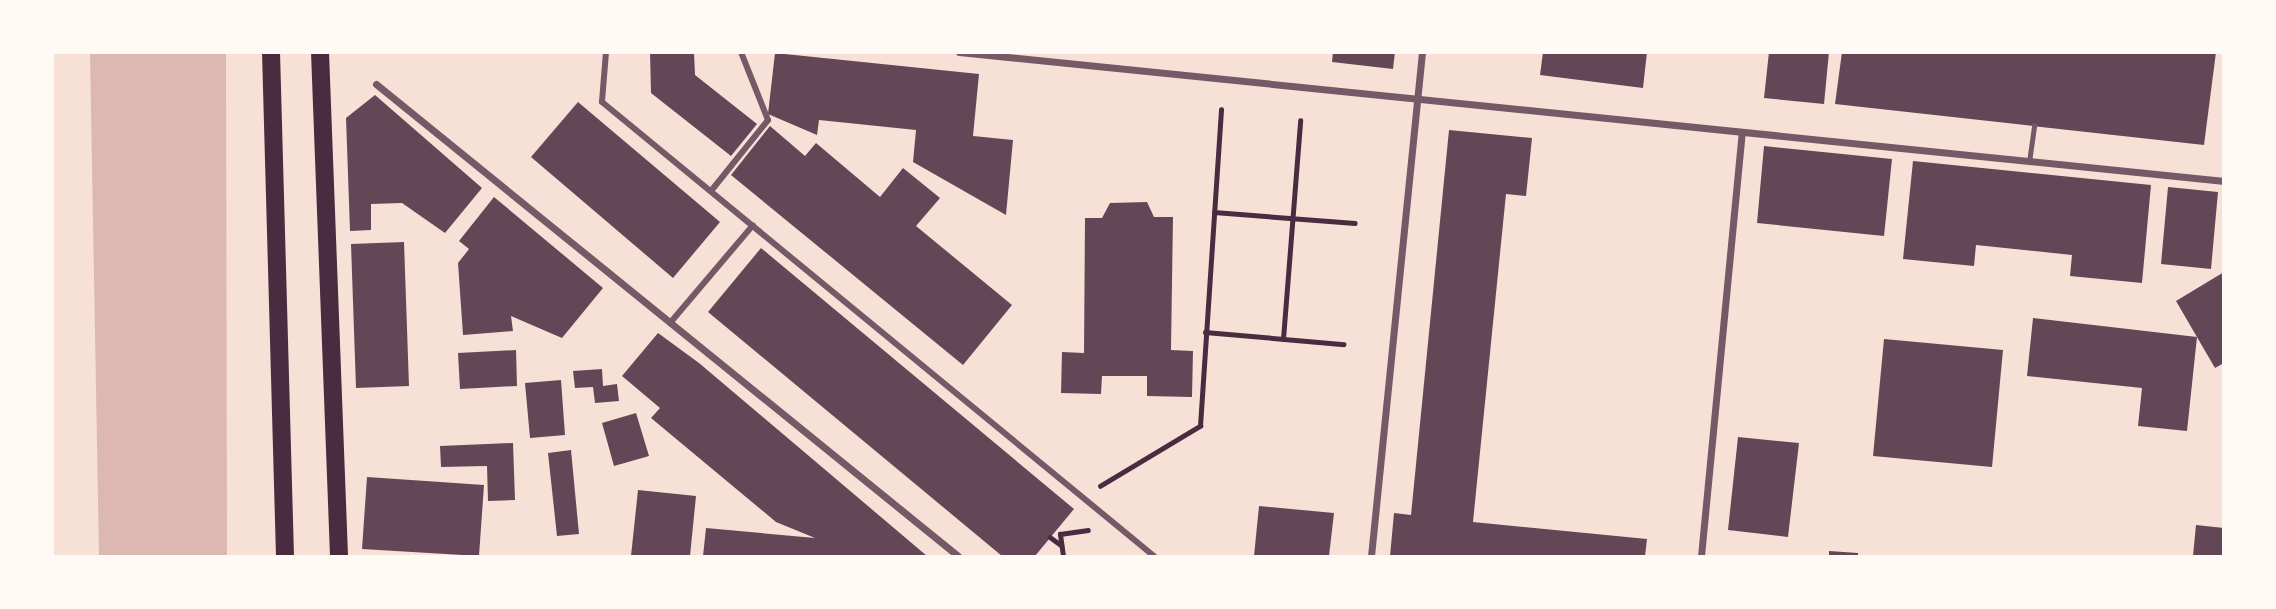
<!DOCTYPE html>
<html>
<head>
<meta charset="utf-8">
<style>
  body { margin:0 }
  #map { position:relative; width:2276px; height:609px; overflow:hidden; background:#f7e1d7; font-family:"Fira Sans",sans-serif }
  div>[style] { position:absolute }
  [style*='--x'] { left:calc(var(--x)*1px); top:calc(var(--y)*1px); width:calc(var(--w)*1px); rotate:calc(var(--a)*1deg) }
  .water>* { inset:0; background:#dcb8b0 }
  .building>* { inset:0; background:#644757 }
  .path>* { height:4.5px; margin:-2.25px; padding:0 2.25px; transform-origin:2.25px; border-radius:2.25px; background:#4a2c40 }
  .service>* { height:5px; margin:-2.5px; padding:0 2.5px; transform-origin:2.5px; border-radius:2.5px; background:#755966 }
  .pedestrian>* { height:6px; margin:-3px; padding:0 3px; transform-origin:3px; border-radius:3px; background:#755966 }
  .minor>* { height:7px; margin:-3.5px; padding:0 3.5px; transform-origin:3.5px; border-radius:3.5px; background:#755966 }
  .primary>* { height:18px; margin:-9px; padding:0 9px; transform-origin:9px; border-radius:9px; background:#4a2c40 }
  span { translate:-50% -50%; white-space:nowrap; text-align:center; line-height:1.15; -webkit-text-stroke:5px #fffaf5; paint-order:stroke }
  .frame { position:absolute; inset:0; border:54px solid #fffaf5; pointer-events:none }
</style>
</head>
<body>
<div id="map">
  <div class="water">
    <div style="clip-path:polygon(90px 53px,226px 53px,227px 556px,99px 556px)"></div>
  </div>
  <div class="building">
    <div style="clip-path:polygon(650px 52px,694px 52px,695px 75px,757px 124px,731px 156px,651px 93px)"></div>
    <div style="clip-path:polygon(1333px 52px,1395px 52px,1393px 69px,1332px 62px)"></div>
    <div style="clip-path:polygon(1543px 52px,1647px 52px,1643px 88px,1540px 75px)"></div>
    <div style="clip-path:polygon(1769px 52px,1829px 52px,1824px 104px,1764px 98px)"></div>
    <div style="clip-path:polygon(1842px 52px,2216px 52px,2204px 145px,1835px 104px)"></div>
    <div style="clip-path:polygon(775px 53px,979px 74px,973px 136px,1013px 140px,1006px 215px,913px 162px,916px 130px,819px 120px,817px 135px,768px 114px)"></div>
    <div style="clip-path:polygon(375px 95px,482px 188px,445px 233px,402px 203px,371px 204px,371px 230px,350px 231px,346px 118px)"></div>
    <div style="clip-path:polygon(578px 102px,720px 222px,673px 278px,531px 157px)"></div>
    <div style="clip-path:polygon(770px 126px,805px 156px,816px 143px,880px 197px,903px 168px,940px 198px,916px 226px,1012px 305px,963px 365px,731px 175px)"></div>
    <div style="clip-path:polygon(1449px 130px,1532px 138px,1526px 196px,1506px 194px,1473px 522px,1647px 539px,1645px 556px,1390px 556px,1394px 513px,1411px 515px)"></div>
    <div style="clip-path:polygon(1764px 146px,1892px 159px,1884px 236px,1757px 223px)"></div>
    <div style="clip-path:polygon(1913px 161px,2151px 185px,2142px 283px,2070px 276px,2072px 255px,1976px 245px,1974px 266px,1903px 259px)"></div>
    <div style="clip-path:polygon(2168px 187px,2218px 192px,2211px 269px,2161px 264px)"></div>
    <div style="clip-path:polygon(494px 197px,603px 288px,562px 338px,511px 316px,513px 331px,463px 335px,458px 263px,469px 249px,459px 241px)"></div>
    <div style="clip-path:polygon(1147px 202px,1154px 217px,1173px 217px,1171px 350px,1193px 351px,1192px 397px,1147px 396px,1147px 376px,1102px 376px,1101px 394px,1061px 393px,1062px 352px,1084px 353px,1085px 218px,1102px 218px,1110px 203px)"></div>
    <div style="clip-path:polygon(404px 242px,409px 386px,356px 388px,351px 244px)"></div>
    <div style="clip-path:polygon(761px 248px,1074px 509px,1035px 556px,1002px 556px,708px 312px)"></div>
    <div style="clip-path:polygon(2224px 272px,2224px 363px,2215px 368px,2176px 301px)"></div>
    <div style="clip-path:polygon(2033px 318px,2197px 337px,2187px 431px,2138px 426px,2142px 388px,2027px 376px)"></div>
    <div style="clip-path:polygon(658px 333px,699px 363px,927px 556px,703px 556px,706px 528px,815px 538px,776px 522px,651px 418px,660px 408px,622px 376px)"></div>
    <div style="clip-path:polygon(1884px 339px,2003px 350px,1992px 467px,1873px 456px)"></div>
    <div style="clip-path:polygon(516px 350px,517px 386px,460px 389px,458px 353px)"></div>
    <div style="clip-path:polygon(602px 369px,603px 386px,617px 384px,619px 401px,595px 403px,593px 387px,575px 388px,573px 371px)"></div>
    <div style="clip-path:polygon(561px 380px,565px 435px,530px 438px,525px 383px)"></div>
    <div style="clip-path:polygon(636px 413px,649px 456px,614px 466px,602px 423px)"></div>
    <div style="clip-path:polygon(1738px 437px,1799px 443px,1788px 537px,1728px 530px)"></div>
    <div style="clip-path:polygon(513px 443px,515px 500px,488px 501px,487px 466px,441px 467px,440px 446px)"></div>
    <div style="clip-path:polygon(571px 450px,579px 534px,557px 536px,548px 453px)"></div>
    <div style="clip-path:polygon(367px 477px,484px 485px,479px 556px,362px 549px)"></div>
    <div style="clip-path:polygon(638px 490px,696px 496px,690px 556px,631px 556px)"></div>
    <div style="clip-path:polygon(1259px 506px,1334px 513px,1329px 556px,1254px 556px)"></div>
    <div style="clip-path:polygon(2196px 525px,2224px 528px,2224px 556px,2193px 556px)"></div>
    <div style="clip-path:polygon(1829px 551px,1858px 553px,1858px 556px,1829px 556px)"></div>
  </div>
  <div class="path">
    <div style="--x:1214;--y:212;--w:141;--a:4.5"></div>
    <div style="--x:1205;--y:332;--w:139;--a:5"></div>
    <div style="--x:1283;--y:339;--w:219;--a:-85.5"></div>
    <div style="--x:1100;--y:486;--w:117;--a:-31"></div>
    <div style="--x:1200;--y:426;--w:317;--a:-86.2"></div>
    <div style="--x:1050;--y:537;--w:14;--a:36"></div>
    <div style="--x:1063;--y:556;--w:22;--a:-98"></div>
    <div style="--x:1060;--y:534;--w:28;--a:-8"></div>
  </div>
  <div class="service">
    <div style="--x:2029;--y:162;--w:37;--a:-82"></div>
  </div>
  <div class="pedestrian">
    <div style="--x:606;--y:52;--w:50;--a:94.6"></div>
    <div style="--x:602;--y:102;--w:715;--a:39.44"></div>
    <div style="--x:711;--y:191;--w:91;--a:-51.2"></div>
    <div style="--x:768;--y:120;--w:73;--a:-111.7"></div>
    <div style="--x:670;--y:323;--w:128;--a:-49.7"></div>
  </div>
  <div class="minor">
    <div style="--x:959;--y:52;--w:1272;--a:5.82"></div>
    <div style="--x:376;--y:84;--w:749;--a:39.04"></div>
    <div style="--x:1371;--y:556;--w:507;--a:-84.22"></div>
    <div style="--x:1701;--y:556;--w:424;--a:-84.5"></div>
  </div>
  <div class="primary">
    <div style="--x:271;--y:52;--w:504;--a:88.41"></div>
    <div style="--x:320;--y:52;--w:504;--a:87.84"></div>
  </div>
  <div class="frame"></div>
</div>
</body>
</html>
